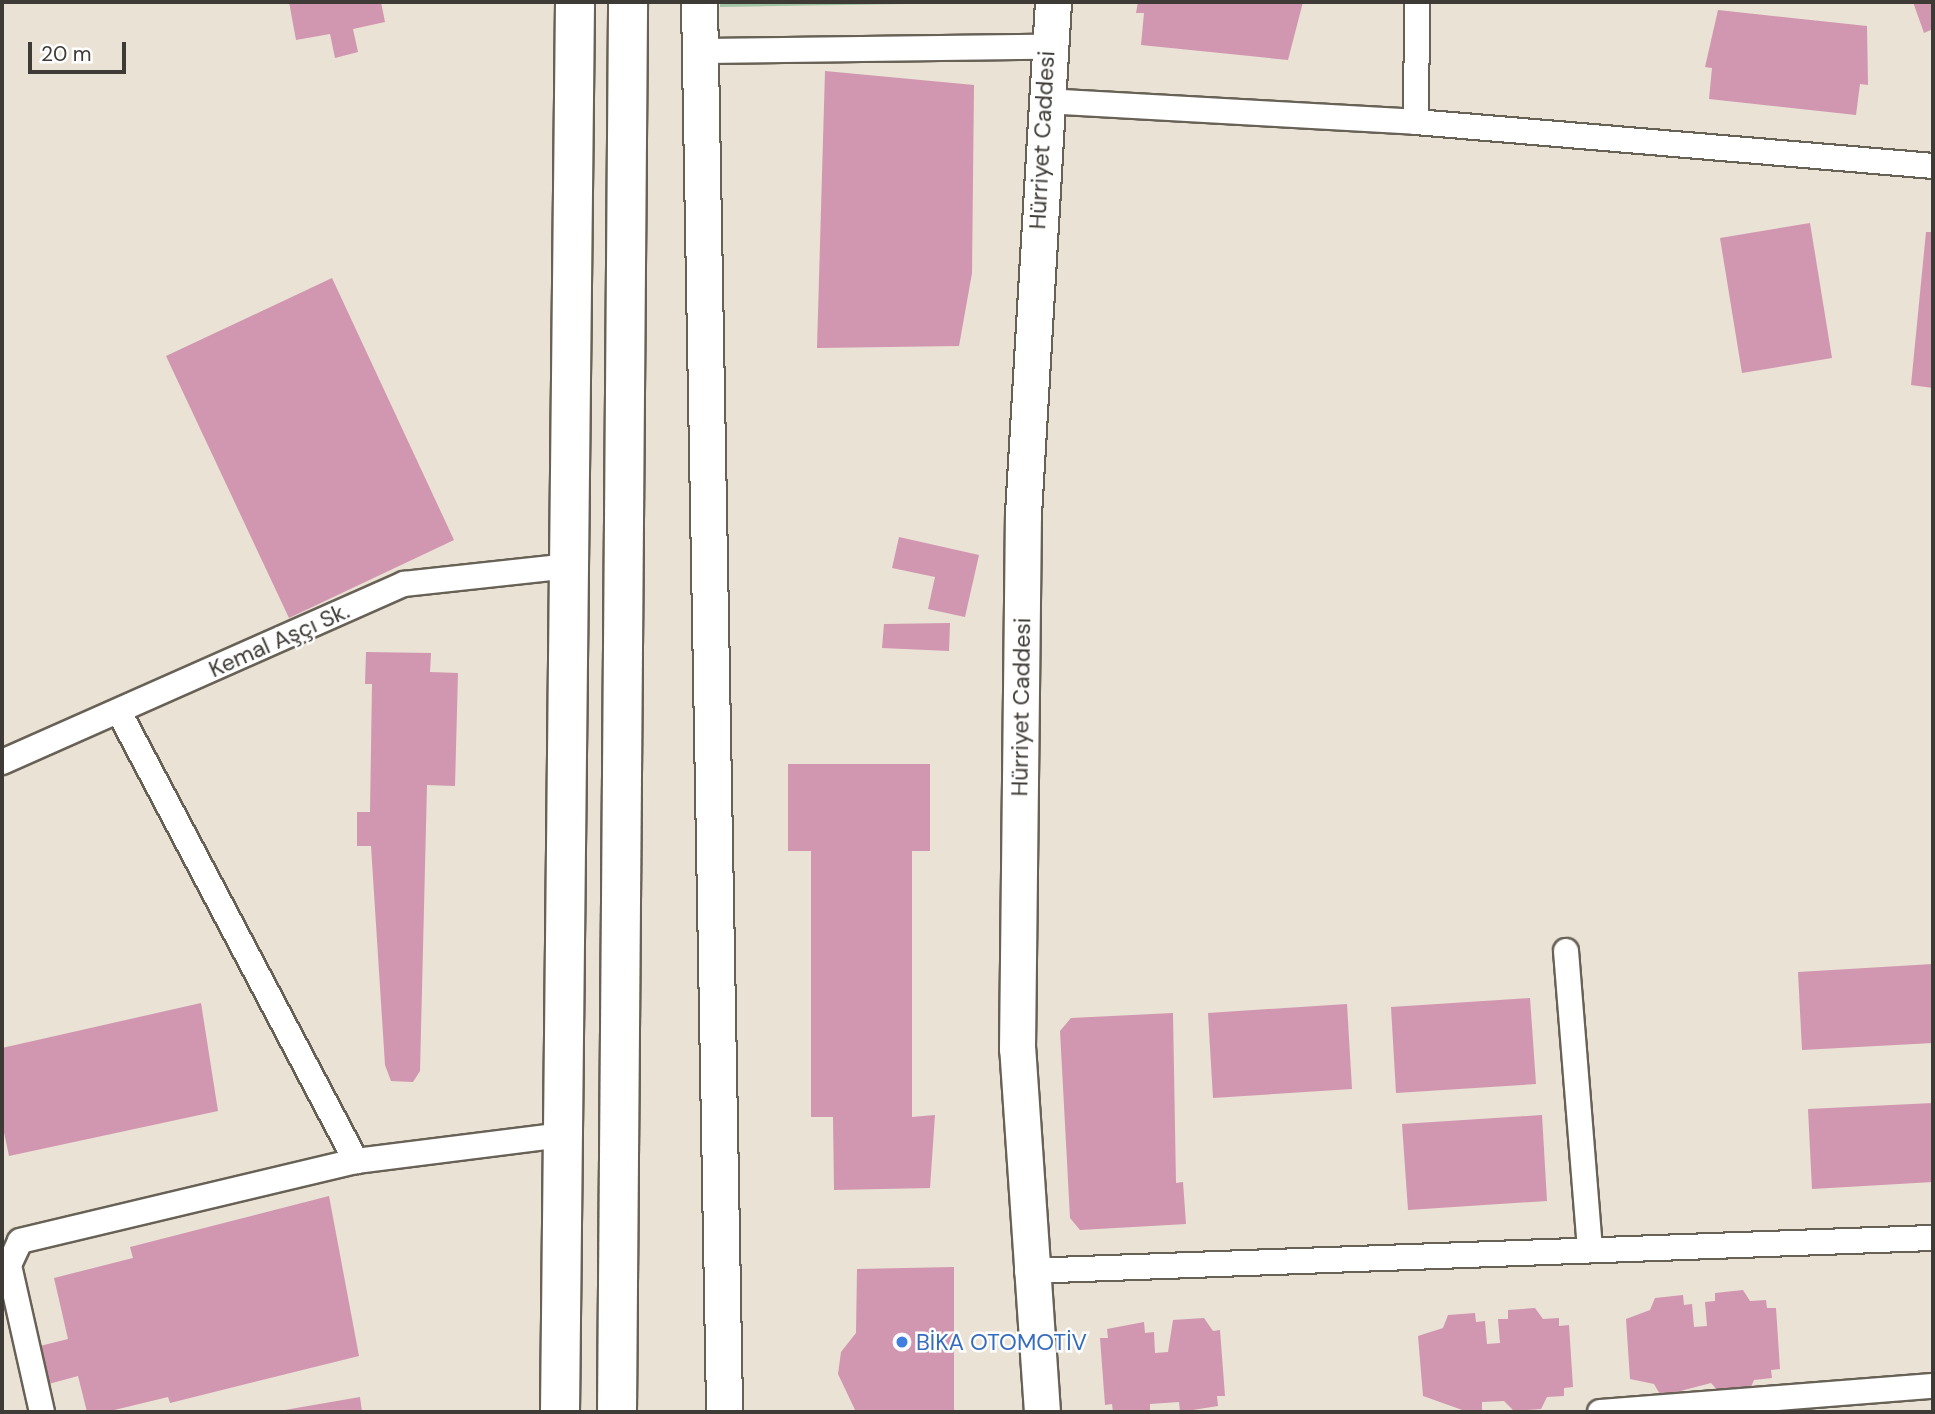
<!DOCTYPE html>
<html>
<head>
<meta charset="utf-8">
<style>
  body { margin:0 }
  #map { position:relative; width:1935px; height:1414px; overflow:hidden; background:#eae2d5; font-family:"DM Sans",sans-serif }
  div>[style] { position:absolute }
  [style*='--x'] { left:calc(var(--x)*1px); top:calc(var(--y)*1px); width:calc(var(--w)*1px); rotate:calc(var(--a)*1deg) }
  .green>* { inset:0; background:#a0c5a5 }
  .building>* { inset:0; background:#d196b0 }
  .roads { filter:drop-shadow(2px 0 #686156) drop-shadow(-2px 0 #686156) drop-shadow(0 2px #686156) drop-shadow(0 -2px #686156) }
  .street>* { height:24px; margin:-12px; padding:0 12px; transform-origin:12px; border-radius:12px; background:#fff }
  .secondary>* { height:35px; margin:-17.5px; padding:0 17.5px; transform-origin:17.5px; border-radius:17.5px; background:#fff }
  .highway>* { height:38px; margin:-19px; padding:0 19px; transform-origin:19px; border-radius:19px; background:#fff }
  .dots>* { width:19px; height:19px; translate:-50% -50%; box-sizing:border-box; border:4px solid #fff; border-radius:50% }
  span { translate:-50% -50%; white-space:nowrap; text-align:center; line-height:1.15; -webkit-text-stroke:5px #fff; paint-order:stroke }
  .street-label { font-size:23px; color:#3e3b36 }
  .shop-label { font-size:23px; color:#366cbe }
  .left { translate:0 -50%; text-align:left }
  .frame { position:absolute; inset:0; border:4px solid #3e3b36; pointer-events:none }
  .scale { position:absolute; left:28px; top:42px; width:98px; height:32px; box-sizing:border-box; border:4px solid #3e3b36; border-top:0; padding-left:9px; font-size:21px; line-height:24px; white-space:nowrap; color:#3e3b36; -webkit-text-stroke:5px #fff; paint-order:stroke }
</style>
</head>
<body>
<div id="map">
  <div class="green">
    <div style="clip-path:polygon(720px 2px,1026px 2px,720px 7px)"></div>
  </div>
  <div class="building">
    <div style="clip-path:polygon(289px 2px,381px 2px,385px 22px,353px 29px,358px 52px,335px 58px,330px 34px,296px 40px)"></div>
    <div style="clip-path:polygon(1138px 2px,1303px 2px,1288px 60px,1141px 45px,1144px 13px,1136px 13px)"></div>
    <div style="clip-path:polygon(1913px 2px,1933px 2px,1933px 29px,1924px 33px)"></div>
    <div style="clip-path:polygon(1718px 10px,1867px 26px,1868px 85px,1860px 84px,1856px 115px,1709px 99px,1712px 68px,1705px 67px)"></div>
    <div style="clip-path:polygon(825px 71px,974px 85px,972px 273px,959px 346px,817px 348px)"></div>
    <div style="clip-path:polygon(1810px 223px,1832px 358px,1742px 373px,1720px 238px)"></div>
    <div style="clip-path:polygon(1926px 232px,1933px 232px,1933px 388px,1911px 385px)"></div>
    <div style="clip-path:polygon(332px 278px,454px 540px,289px 618px,166px 356px)"></div>
    <div style="clip-path:polygon(899px 537px,979px 555px,965px 617px,928px 609px,935px 577px,892px 568px)"></div>
    <div style="clip-path:polygon(950px 623px,949px 651px,882px 648px,884px 624px)"></div>
    <div style="clip-path:polygon(366px 652px,431px 653px,430px 672px,458px 673px,455px 786px,427px 785px,420px 1071px,413px 1082px,391px 1081px,385px 1065px,371px 846px,357px 846px,357px 812px,370px 812px,372px 684px,365px 684px)"></div>
    <div style="clip-path:polygon(788px 764px,930px 764px,930px 851px,912px 851px,912px 1117px,935px 1115px,930px 1188px,834px 1190px,833px 1117px,811px 1117px,811px 851px,788px 851px)"></div>
    <div style="clip-path:polygon(1933px 964px,1933px 1043px,1802px 1050px,1798px 972px)"></div>
    <div style="clip-path:polygon(1530px 998px,1536px 1084px,1396px 1093px,1391px 1007px)"></div>
    <div style="clip-path:polygon(201px 1003px,218px 1111px,9px 1156px,2px 1123px,2px 1048px)"></div>
    <div style="clip-path:polygon(1347px 1004px,1352px 1089px,1213px 1098px,1208px 1013px)"></div>
    <div style="clip-path:polygon(1173px 1013px,1176px 1183px,1183px 1182px,1186px 1224px,1080px 1230px,1070px 1218px,1060px 1031px,1071px 1018px)"></div>
    <div style="clip-path:polygon(1933px 1103px,1933px 1182px,1812px 1189px,1808px 1109px)"></div>
    <div style="clip-path:polygon(1542px 1115px,1547px 1201px,1408px 1210px,1402px 1124px)"></div>
    <div style="clip-path:polygon(329px 1196px,359px 1356px,170px 1403px,168px 1397px,106px 1412px,87px 1412px,78px 1376px,45px 1385px,36px 1347px,68px 1339px,54px 1278px,133px 1258px,130px 1247px)"></div>
    <div style="clip-path:polygon(954px 1267px,954px 1412px,856px 1412px,838px 1374px,841px 1352px,856px 1333px,857px 1269px)"></div>
    <div style="clip-path:polygon(1743px 1290px,1750px 1301px,1766px 1300px,1767px 1308px,1776px 1308px,1780px 1369px,1771px 1370px,1772px 1378px,1754px 1380px,1749px 1392px,1721px 1394px,1711px 1383px,1661px 1396px,1654px 1384px,1630px 1379px,1626px 1319px,1650px 1310px,1655px 1298px,1683px 1295px,1684px 1305px,1692px 1304px,1694px 1327px,1707px 1326px,1705px 1302px,1715px 1301px,1715px 1293px)"></div>
    <div style="clip-path:polygon(1535px 1308px,1543px 1319px,1559px 1318px,1559px 1326px,1569px 1325px,1573px 1387px,1564px 1388px,1564px 1396px,1547px 1397px,1541px 1409px,1514px 1411px,1504px 1401px,1482px 1402px,1482px 1411px,1468px 1412px,1423px 1396px,1418px 1336px,1443px 1328px,1448px 1315px,1475px 1313px,1476px 1322px,1485px 1321px,1487px 1344px,1500px 1343px,1498px 1319px,1508px 1319px,1508px 1310px)"></div>
    <div style="clip-path:polygon(1204px 1318px,1213px 1331px,1220px 1330px,1225px 1396px,1217px 1396px,1218px 1406px,1180px 1412px,1179px 1402px,1150px 1404px,1150px 1412px,1113px 1412px,1112px 1404px,1105px 1405px,1100px 1338px,1108px 1338px,1107px 1329px,1144px 1322px,1145px 1333px,1154px 1332px,1155px 1353px,1168px 1352px,1173px 1320px)"></div>
    <div style="clip-path:polygon(360px 1397px,362px 1412px,279px 1412px,279px 1411px)"></div>
  </div>
  <div class="roads">
    <div class="street">
      <div style="--x:698;--y:51;--w:348;--a:-0.7"></div>
      <div style="--x:1043;--y:101;--w:374;--a:3.2"></div>
      <div style="--x:1416;--y:122;--w:519;--a:4.86"></div>
      <div style="--x:1416;--y:122;--w:120;--a:-89.5"></div>
      <div style="--x:119;--y:712;--w:508;--a:62.17"></div>
      <div style="--x:2;--y:762;--w:440;--a:-23.9"></div>
      <div style="--x:404;--y:584;--w:166;--a:-6.2"></div>
      <div style="--x:1566;--y:951;--w:300;--a:85.4"></div>
      <div style="--x:1027;--y:1271;--w:907;--a:-2.09"></div>
      <div style="--x:42;--y:1412;--w:151;--a:-102.7"></div>
      <div style="--x:9;--y:1265;--w:26;--a:-65"></div>
      <div style="--x:20;--y:1241;--w:345;--a:-13.4"></div>
      <div style="--x:356;--y:1161;--w:209;--a:-7.2"></div>
      <div style="--x:1600;--y:1412;--w:334;--a:-4.5"></div>
    </div>
    <div class="secondary">
      <div style="--x:699;--y:2;--w:1410;--a:88.98"></div>
      <div style="--x:1042;--y:1412;--w:364;--a:-93.9"></div>
      <div style="--x:1017;--y:1049;--w:535;--a:-89.36"></div>
      <div style="--x:1023;--y:514;--w:513;--a:-86.65"></div>
    </div>
    <div class="highway">
      <div style="--x:560;--y:1412;--w:1410;--a:-89.39"></div>
      <div style="--x:617;--y:1412;--w:1410;--a:-89.55"></div>
    </div>
  </div>
  <div class="dots">
    <div style="left:902px;top:1342px;background:#3f7fe0"></div>
  </div>
  <div class="street-label">
    <span style="left:1042px;top:140px;rotate:-87deg">Hürriyet Caddesi</span>
    <span style="left:279px;top:640px;rotate:-24deg">Kemal Aşçı Sk.</span>
    <span style="left:1021px;top:707px;rotate:-89deg">Hürriyet Caddesi</span>
  </div>
  <div class="shop-label">
    <span class="left" style="left:916px;top:1342px">BİKA OTOMOTİV</span>
  </div>
  <div class="frame"></div>
  <div class="scale">20 m</div>
</div>
</body>
</html>
